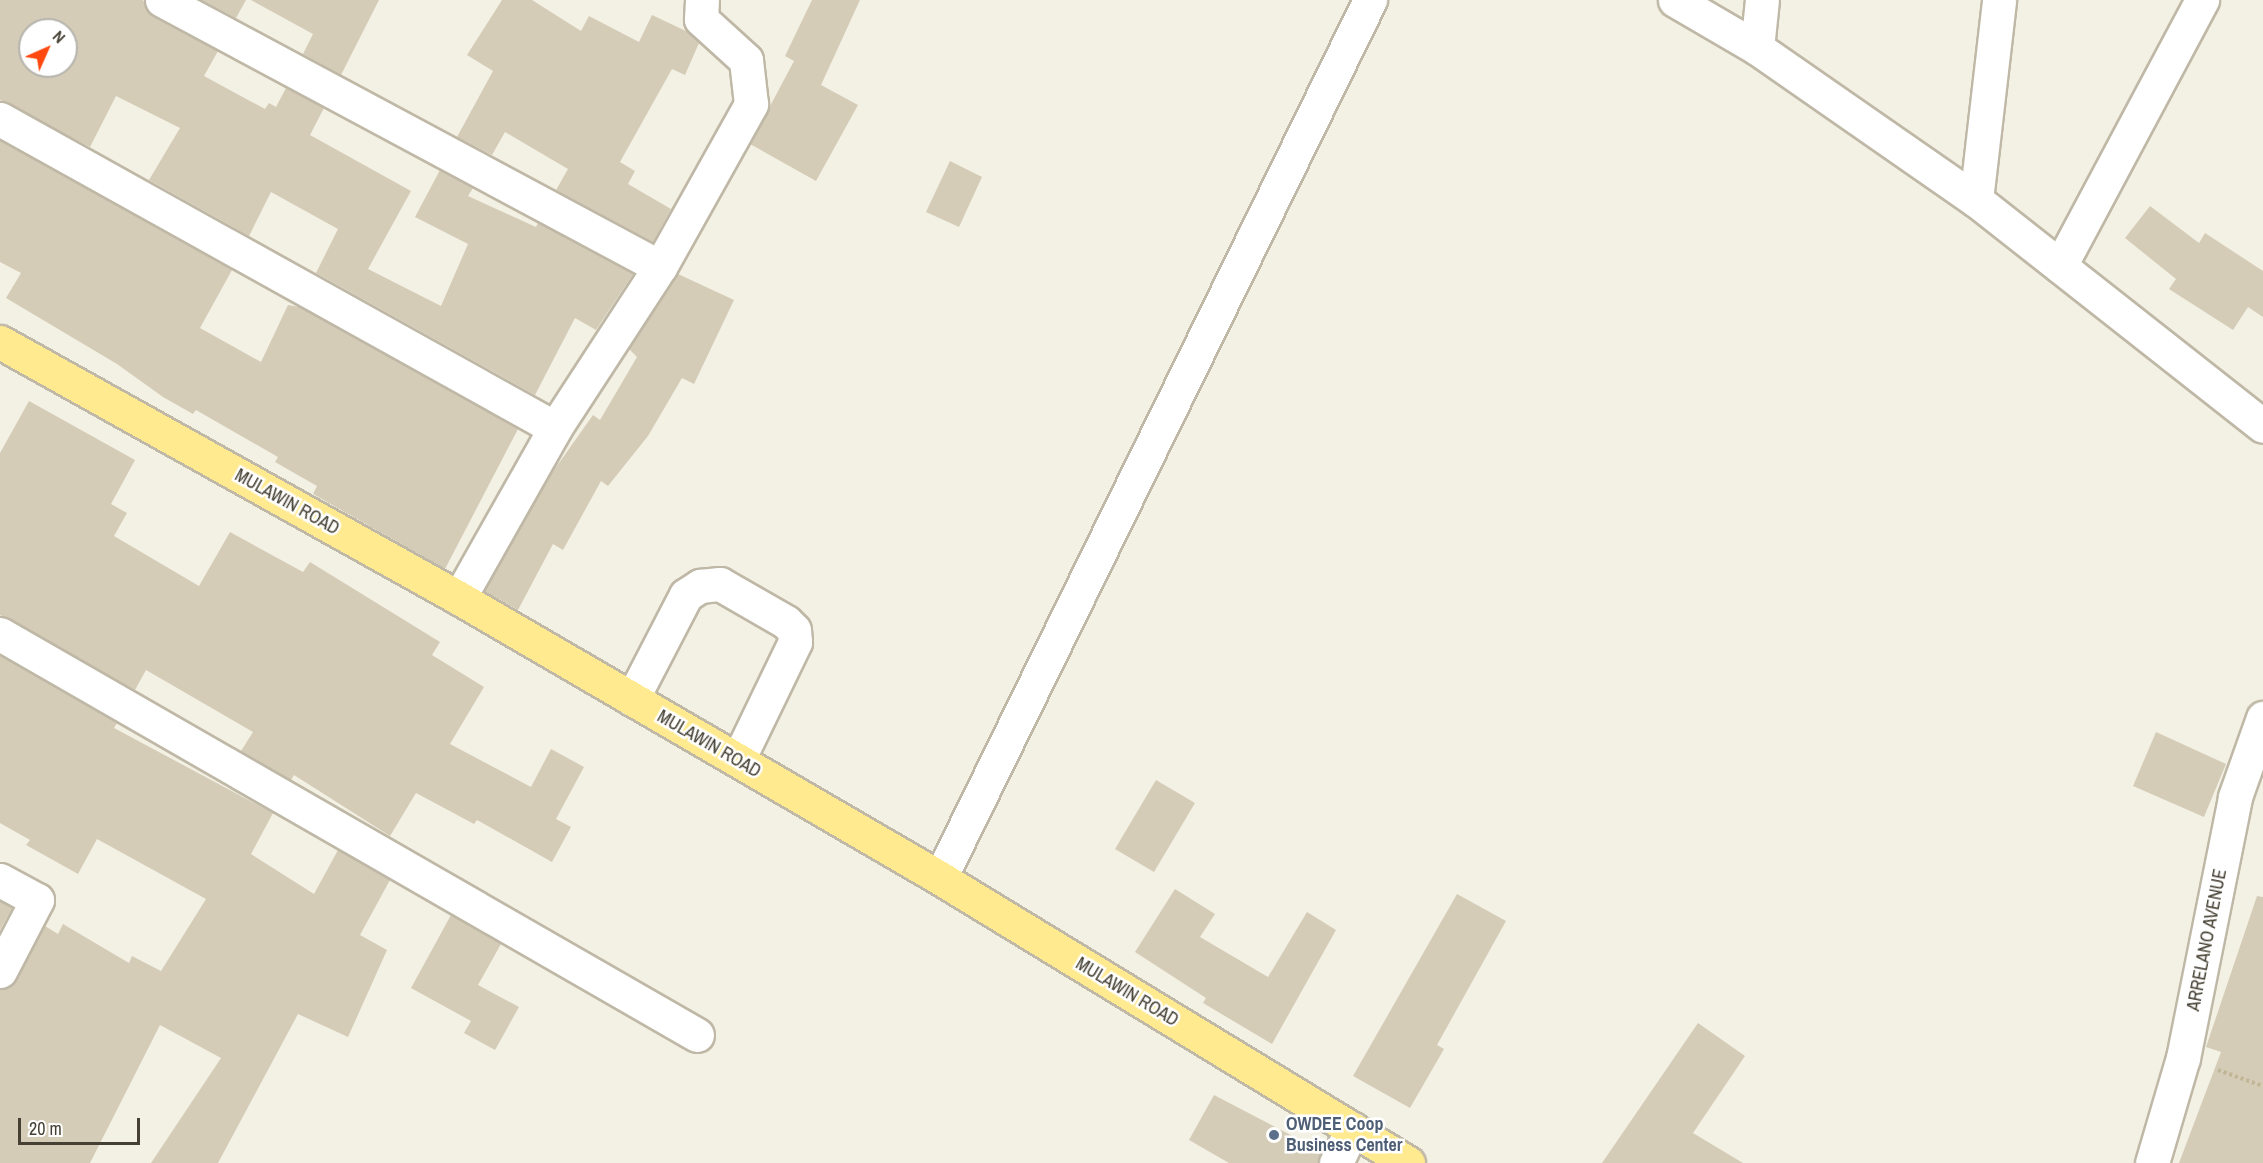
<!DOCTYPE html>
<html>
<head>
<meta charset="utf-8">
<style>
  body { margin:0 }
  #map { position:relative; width:2263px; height:1163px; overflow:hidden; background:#f3f0e4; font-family:"Archivo Narrow",sans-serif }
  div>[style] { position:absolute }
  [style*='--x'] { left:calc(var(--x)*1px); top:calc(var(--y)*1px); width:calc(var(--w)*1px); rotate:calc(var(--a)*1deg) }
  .building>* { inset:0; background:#d5ccb8 }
  .path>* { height:4px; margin-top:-2px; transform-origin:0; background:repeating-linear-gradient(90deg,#c1b696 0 3px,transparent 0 6px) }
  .roads { filter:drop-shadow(2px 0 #bfb8a6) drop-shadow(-2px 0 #bfb8a6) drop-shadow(0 2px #bfb8a6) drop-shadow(0 -2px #bfb8a6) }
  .minor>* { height:33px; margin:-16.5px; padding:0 16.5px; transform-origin:16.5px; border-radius:16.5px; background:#fff }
  .major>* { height:33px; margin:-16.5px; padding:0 16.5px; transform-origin:16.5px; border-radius:16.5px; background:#ffea90 }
  .dots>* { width:16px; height:16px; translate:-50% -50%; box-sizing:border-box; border:3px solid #fff; border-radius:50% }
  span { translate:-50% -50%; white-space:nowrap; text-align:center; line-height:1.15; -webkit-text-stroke:5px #fff; paint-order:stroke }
  .street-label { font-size:18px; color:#454033 }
  .service-label { font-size:18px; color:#4e5e75; font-weight:700 }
  .left { translate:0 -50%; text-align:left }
  .north { position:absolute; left:18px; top:18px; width:60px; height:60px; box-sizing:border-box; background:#fff; border:2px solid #b5b3ad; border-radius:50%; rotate:45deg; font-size:16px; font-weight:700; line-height:24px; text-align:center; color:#454033 }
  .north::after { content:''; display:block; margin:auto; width:21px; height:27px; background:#ff490e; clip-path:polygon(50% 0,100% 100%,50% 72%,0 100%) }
  .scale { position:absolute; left:18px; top:1118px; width:122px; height:27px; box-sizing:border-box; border:3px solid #454033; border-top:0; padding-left:8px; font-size:18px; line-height:21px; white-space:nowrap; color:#454033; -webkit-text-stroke:4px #fff; paint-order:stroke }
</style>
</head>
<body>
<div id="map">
  <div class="building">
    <div style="clip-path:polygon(evenodd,0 0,143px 0,153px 17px,218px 51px,204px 76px,265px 109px,269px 103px,276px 107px,286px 88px,324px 108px,310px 135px,411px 191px,368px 269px,441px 306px,468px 244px,415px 217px,440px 170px,473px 188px,468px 196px,536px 227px,538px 223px,633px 274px,596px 330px,575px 318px,535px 395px,316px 273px,338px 229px,271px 192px,249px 236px,149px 180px,180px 128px,116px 96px,90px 147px,0 100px,0 0,30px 30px,66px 30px,66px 66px,30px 66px,30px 30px)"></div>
    <div style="clip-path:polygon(202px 0,246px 0,236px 18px)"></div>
    <div style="clip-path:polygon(251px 0,379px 0,341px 75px,303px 54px,313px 34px)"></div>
    <div style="clip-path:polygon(502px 0,532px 0,581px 31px,589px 16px,639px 42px,652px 15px,688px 32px,699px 43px,685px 75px,672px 69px,620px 162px,635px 171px,628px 184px,671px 209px,653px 242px,556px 190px,568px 169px,505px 132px,492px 155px,457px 137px,493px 71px,467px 55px)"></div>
    <div style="clip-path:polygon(812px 0,860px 0,821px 85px,858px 105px,816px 181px,750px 144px,794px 61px,785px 56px)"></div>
    <div style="clip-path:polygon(0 140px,232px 270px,200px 328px,261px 362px,288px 305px,299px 307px,518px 429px,445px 569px,313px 494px,317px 486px,275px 462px,278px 457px,196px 410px,193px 414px,163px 397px,117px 364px,6px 298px,21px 273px,0 262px)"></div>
    <div style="clip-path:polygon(950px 161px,982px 177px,959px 227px,926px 212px)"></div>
    <div style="clip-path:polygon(2150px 206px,2199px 243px,2205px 233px,2263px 271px,2263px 317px,2248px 307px,2233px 330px,2169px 289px,2176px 279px,2125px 238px)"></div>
    <div style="clip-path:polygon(678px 274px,734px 300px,694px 384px,682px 378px,648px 436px,608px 486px,601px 481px,563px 550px,553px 544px,518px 610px,484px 591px,549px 477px,593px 415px,600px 420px,637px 357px,629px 349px)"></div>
    <div style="clip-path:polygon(29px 401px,135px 460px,111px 504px,127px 513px,114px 536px,199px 586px,230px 532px,303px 572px,310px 562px,440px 642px,432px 655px,484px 687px,450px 744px,531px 787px,551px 749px,584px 767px,556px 819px,571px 827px,552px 862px,477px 820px,474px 824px,416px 793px,390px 836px,294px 775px,291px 780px,241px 751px,253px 732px,146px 670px,135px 690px,0 615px,0 453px)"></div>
    <div style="clip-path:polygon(0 656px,117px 723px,114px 728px,273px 813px,251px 854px,314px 894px,338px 850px,390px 880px,360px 935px,387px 950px,348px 1037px,298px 1014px,218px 1163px,151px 1163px,221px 1058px,160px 1025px,90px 1163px,0 1163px,0 990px,17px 980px,45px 926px,58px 934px,63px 924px,129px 963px,132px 956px,161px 971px,206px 899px,97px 839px,78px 874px,26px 845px,30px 840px,0 823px)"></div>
    <div style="clip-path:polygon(2156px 732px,2226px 764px,2204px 817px,2133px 786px)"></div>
    <div style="clip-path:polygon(1156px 780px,1195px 803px,1154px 872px,1115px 849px)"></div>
    <div style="clip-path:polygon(1175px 889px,1215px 914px,1200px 937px,1268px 977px,1307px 912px,1336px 930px,1272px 1044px,1203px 1003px,1206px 998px,1135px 952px)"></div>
    <div style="clip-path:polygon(1457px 894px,1506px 921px,1437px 1045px,1444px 1049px,1410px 1108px,1353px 1076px)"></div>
    <div style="clip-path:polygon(2257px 896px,2263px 897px,2263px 1163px,2179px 1163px,2221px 1052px,2206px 1047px)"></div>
    <div style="clip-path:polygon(0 901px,12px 908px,0 930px)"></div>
    <div style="clip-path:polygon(451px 915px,501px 944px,478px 985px,519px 1007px,495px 1050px,464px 1033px,471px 1021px,411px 988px)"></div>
    <div style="clip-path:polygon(1698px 1023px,1745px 1056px,1693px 1133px,1743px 1163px,1602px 1163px)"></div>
    <div style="clip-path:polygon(1214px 1095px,1321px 1151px,1318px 1163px,1229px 1163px,1189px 1140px)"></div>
  </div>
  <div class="path">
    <div style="--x:2218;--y:1070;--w:48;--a:19.6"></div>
  </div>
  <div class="roads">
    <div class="minor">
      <div style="--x:162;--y:0;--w:565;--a:28.2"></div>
      <div style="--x:1675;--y:0;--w:95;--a:30.3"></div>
      <div style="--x:1757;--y:48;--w:267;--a:34.8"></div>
      <div style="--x:1976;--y:200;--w:365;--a:38.2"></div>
      <div style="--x:1757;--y:48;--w:48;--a:-84.1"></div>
      <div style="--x:0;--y:119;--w:635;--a:29.11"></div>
      <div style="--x:1976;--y:200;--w:201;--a:-83.4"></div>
      <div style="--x:2060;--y:266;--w:302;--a:-61.9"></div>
      <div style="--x:459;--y:598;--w:195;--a:-60.5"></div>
      <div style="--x:555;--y:428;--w:192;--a:-56.9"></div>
      <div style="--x:660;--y:267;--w:187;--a:-60.8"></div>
      <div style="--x:751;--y:104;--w:44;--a:-96.5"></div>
      <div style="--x:746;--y:60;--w:61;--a:-137.7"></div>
      <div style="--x:701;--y:19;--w:19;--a:-87"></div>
      <div style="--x:0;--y:634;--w:804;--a:29.91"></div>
      <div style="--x:632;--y:699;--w:117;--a:-62.6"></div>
      <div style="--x:686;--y:595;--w:17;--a:-33"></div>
      <div style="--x:700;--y:586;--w:20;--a:-6"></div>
      <div style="--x:720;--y:584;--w:76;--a:29.9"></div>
      <div style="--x:786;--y:622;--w:11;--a:45"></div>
      <div style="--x:794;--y:630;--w:12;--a:85"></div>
      <div style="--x:795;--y:642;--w:131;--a:115.8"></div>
      <div style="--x:940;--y:878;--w:978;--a:-63.91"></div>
      <div style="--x:0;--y:880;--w:42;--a:28.4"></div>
      <div style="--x:37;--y:900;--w:80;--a:117.5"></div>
      <div style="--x:1336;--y:1163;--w:38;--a:-65"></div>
      <div style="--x:2152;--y:1163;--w:109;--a:-73.6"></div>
      <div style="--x:2183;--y:1058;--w:266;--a:-78.7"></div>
      <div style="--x:2235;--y:797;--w:84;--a:-70.5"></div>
    </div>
    <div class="major">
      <div style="--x:0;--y:342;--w:526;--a:29.15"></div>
      <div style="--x:459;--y:598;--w:557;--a:30.2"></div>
      <div style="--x:940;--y:878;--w:548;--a:31.34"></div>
    </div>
  </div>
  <div class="dots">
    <div style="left:1274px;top:1135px;background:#5c6f8a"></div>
  </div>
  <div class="street-label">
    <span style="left:287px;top:502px;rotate:29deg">MULAWIN ROAD</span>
    <span style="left:709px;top:744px;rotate:30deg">MULAWIN ROAD</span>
    <span style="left:2207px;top:940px;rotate:-79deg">ARRELANO AVENUE</span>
    <span style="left:1127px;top:992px;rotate:31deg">MULAWIN ROAD</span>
  </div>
  <div class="service-label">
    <span class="left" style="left:1286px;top:1135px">OWDEE Coop<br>Business Center</span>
  </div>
  <div class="north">N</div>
  <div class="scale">20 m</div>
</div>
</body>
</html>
